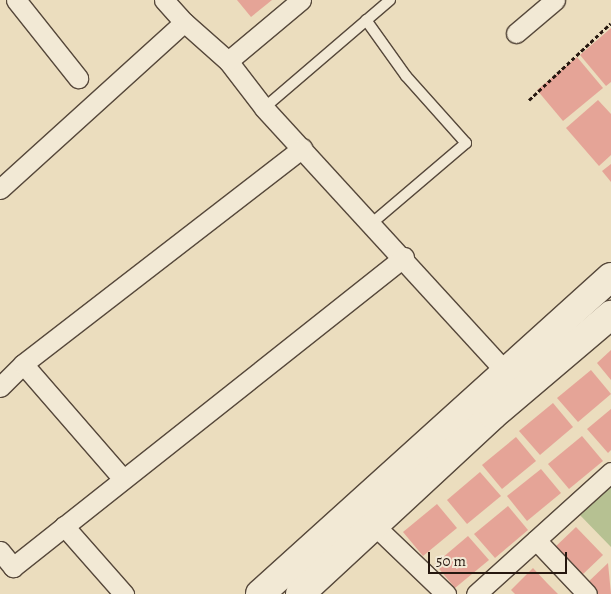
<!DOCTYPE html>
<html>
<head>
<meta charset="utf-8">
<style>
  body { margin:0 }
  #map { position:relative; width:611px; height:594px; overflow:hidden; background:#ebddbe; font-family:Alegreya,serif }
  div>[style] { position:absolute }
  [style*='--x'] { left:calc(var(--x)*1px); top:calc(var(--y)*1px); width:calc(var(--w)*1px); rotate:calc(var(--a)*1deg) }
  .green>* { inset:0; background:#b6c192 }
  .building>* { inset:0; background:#e5a497 }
  .path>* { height:3px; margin-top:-1.5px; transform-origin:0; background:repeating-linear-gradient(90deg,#25170f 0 4px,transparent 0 6.5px) }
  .roads { filter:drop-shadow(1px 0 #56483b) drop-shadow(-1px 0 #56483b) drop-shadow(0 1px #56483b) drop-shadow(0 -1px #56483b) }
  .lane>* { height:10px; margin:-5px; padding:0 5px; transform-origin:5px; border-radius:5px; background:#f2e9d5 }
  .street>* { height:19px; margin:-9.5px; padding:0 9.5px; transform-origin:9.5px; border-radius:9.5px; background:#f2e9d5 }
  .secondary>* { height:28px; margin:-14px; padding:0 14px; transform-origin:14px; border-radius:14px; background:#f2e9d5 }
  span { translate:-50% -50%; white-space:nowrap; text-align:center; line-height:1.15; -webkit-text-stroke:4.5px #f2e9d5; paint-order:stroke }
  .scale { position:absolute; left:428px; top:552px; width:139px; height:22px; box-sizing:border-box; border:2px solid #25170f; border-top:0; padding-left:6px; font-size:15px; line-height:18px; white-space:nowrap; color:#25170f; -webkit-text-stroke:4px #f2e9d5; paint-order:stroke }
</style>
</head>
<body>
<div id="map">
  <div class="green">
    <div style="clip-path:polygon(611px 481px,611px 547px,576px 511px)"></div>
  </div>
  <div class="building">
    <div style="clip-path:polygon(237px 0,272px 0,251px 17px)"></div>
    <div style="clip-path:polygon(611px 28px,611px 82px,606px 86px,580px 55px)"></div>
    <div style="clip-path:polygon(577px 57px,603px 88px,563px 121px,537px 90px)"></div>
    <div style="clip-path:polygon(598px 100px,611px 114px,611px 155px,599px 166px,566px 128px)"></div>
    <div style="clip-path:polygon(611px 164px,611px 182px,602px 171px)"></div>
    <div style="clip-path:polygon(611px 350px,611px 380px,597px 363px)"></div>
    <div style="clip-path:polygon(591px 370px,611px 394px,578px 422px,557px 398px)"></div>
    <div style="clip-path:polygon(553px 403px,573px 427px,540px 455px,519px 431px)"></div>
    <div style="clip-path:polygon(611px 409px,611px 450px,608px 453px,587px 429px)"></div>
    <div style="clip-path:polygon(582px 436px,603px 461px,569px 489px,548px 464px)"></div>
    <div style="clip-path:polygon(516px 437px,536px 461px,502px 489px,482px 465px)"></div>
    <div style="clip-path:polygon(541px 469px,561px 493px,527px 521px,507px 496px)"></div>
    <div style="clip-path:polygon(480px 472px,501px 496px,467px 524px,447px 500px)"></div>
    <div style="clip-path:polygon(437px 504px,457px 528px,423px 556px,403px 532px)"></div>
    <div style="clip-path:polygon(508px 506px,528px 530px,495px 558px,474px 534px)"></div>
    <div style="clip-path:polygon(576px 527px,603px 555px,580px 577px,553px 549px)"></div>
    <div style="clip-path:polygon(468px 536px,489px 560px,455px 588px,435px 564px)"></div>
    <div style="clip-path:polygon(608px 563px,611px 594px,595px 594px,586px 584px)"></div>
    <div style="clip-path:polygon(533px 568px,547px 583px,558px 594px,515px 594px,511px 590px)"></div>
  </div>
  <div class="path">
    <div style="--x:529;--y:100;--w:112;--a:-43.2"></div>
  </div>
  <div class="roads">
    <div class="lane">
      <div style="--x:366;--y:20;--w:69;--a:54.5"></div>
      <div style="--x:406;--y:76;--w:90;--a:48.2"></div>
      <div style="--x:466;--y:143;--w:123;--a:139.6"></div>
      <div style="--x:264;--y:108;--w:166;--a:-40.6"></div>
    </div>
    <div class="street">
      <div style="--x:16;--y:0;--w:100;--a:51.5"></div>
      <div style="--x:164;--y:0;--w:30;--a:48"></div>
      <div style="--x:301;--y:0;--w:95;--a:140.1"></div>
      <div style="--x:228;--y:61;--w:59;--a:52.5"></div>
      <div style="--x:264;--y:108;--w:369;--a:47.5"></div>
      <div style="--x:516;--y:33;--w:51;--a:-40.2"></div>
      <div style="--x:0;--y:189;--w:248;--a:-42.2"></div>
      <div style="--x:184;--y:22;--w:59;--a:41.6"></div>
      <div style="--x:0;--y:387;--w:33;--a:-45"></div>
      <div style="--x:123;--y:479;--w:152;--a:-131"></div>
      <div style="--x:23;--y:364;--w:353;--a:-37.7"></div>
      <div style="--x:64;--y:526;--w:91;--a:48.6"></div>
      <div style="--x:376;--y:527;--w:97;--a:43.7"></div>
      <div style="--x:536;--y:540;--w:74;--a:46.6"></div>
      <div style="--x:0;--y:551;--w:21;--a:51"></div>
      <div style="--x:13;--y:567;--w:499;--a:-38.4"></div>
      <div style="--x:476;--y:594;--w:182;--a:-42.1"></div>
    </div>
    <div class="secondary">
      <div style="--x:260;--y:594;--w:473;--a:-42.1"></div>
      <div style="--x:300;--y:594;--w:263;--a:-42.8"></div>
      <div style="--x:493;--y:415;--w:155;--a:-40.3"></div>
    </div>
  </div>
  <div class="scale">50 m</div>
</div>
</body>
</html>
